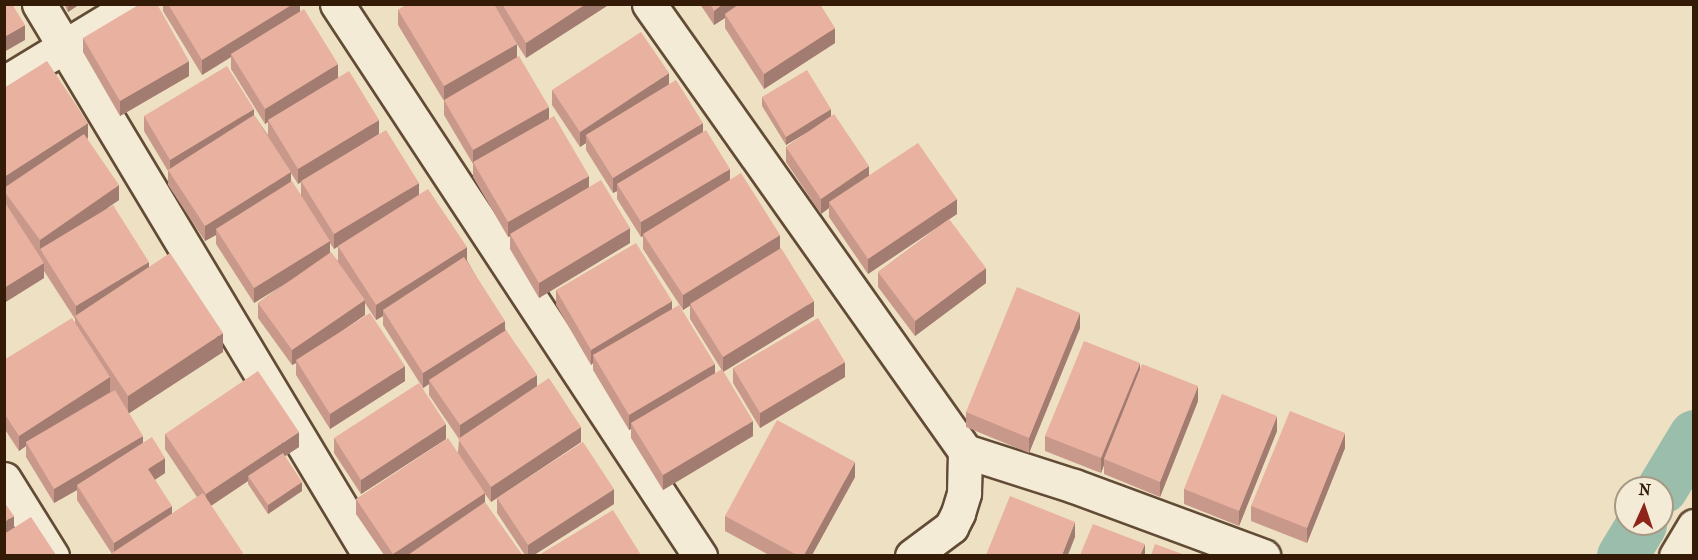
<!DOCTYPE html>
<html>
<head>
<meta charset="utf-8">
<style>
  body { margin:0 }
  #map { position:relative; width:1698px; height:560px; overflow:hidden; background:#eee0c2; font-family:"IM FELL French Canon",serif }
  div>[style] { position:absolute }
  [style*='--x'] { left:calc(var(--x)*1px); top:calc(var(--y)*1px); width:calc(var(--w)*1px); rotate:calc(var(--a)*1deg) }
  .canal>* { height:51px; margin:-25.5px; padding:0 25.5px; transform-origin:25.5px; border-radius:25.5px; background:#9bbeac }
  .roads { filter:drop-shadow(2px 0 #624c36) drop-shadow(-2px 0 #624c36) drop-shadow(0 2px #624c36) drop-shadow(0 -2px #624c36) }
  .street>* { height:33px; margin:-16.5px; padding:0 16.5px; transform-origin:16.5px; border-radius:16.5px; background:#f4ebd7 }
  .wall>* { inset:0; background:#c8988a }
  .shaded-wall>* { inset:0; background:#a27c70 }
  .building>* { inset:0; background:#e8b1a0 }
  span { translate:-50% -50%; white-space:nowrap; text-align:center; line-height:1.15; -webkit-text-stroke:4.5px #f4ebd7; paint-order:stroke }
  .frame { position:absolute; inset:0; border:6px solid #331b08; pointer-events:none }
  .north { position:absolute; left:1614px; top:476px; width:60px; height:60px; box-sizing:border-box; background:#f4ebd7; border:2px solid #a79884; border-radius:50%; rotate:3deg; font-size:16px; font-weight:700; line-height:24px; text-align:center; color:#331b08 }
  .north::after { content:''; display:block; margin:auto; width:21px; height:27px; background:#8f2418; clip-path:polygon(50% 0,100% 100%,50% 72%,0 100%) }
</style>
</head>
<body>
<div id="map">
  <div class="canal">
    <div style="--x:1662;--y:488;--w:62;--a:-58.9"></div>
    <div style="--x:1622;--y:556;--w:37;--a:-59"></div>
  </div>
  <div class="roads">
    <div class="street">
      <div style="--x:39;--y:4;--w:644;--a:59.05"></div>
      <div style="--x:337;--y:4;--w:661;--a:56.67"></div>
      <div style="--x:649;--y:4;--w:547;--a:54.74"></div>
      <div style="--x:4;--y:83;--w:152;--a:-31.3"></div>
      <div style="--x:4;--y:479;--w:91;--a:58.1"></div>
      <div style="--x:912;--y:556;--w:49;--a:-36.6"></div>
      <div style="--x:951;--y:527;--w:16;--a:-63"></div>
      <div style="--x:958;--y:513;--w:21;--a:-73"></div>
      <div style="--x:964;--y:493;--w:42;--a:-88.6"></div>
      <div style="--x:965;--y:451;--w:114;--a:17.8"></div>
      <div style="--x:1074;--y:486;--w:202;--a:20.3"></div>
      <div style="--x:1676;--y:556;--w:35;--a:-59"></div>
    </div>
  </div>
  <div class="wall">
    <div style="clip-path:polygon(64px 4px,80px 4px,68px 12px)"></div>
    <div style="clip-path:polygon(evenodd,163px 4px,300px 4px,300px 12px,338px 77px,379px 134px,338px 159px,419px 195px,467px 260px,537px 386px,581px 442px,491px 502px,485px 494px,485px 503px,522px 555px,384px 555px,356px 514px,356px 499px,458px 452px,459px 439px,429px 395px,429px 384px,423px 388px,383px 325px,383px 316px,376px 320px,365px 303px,365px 315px,340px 332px,405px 381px,330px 429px,296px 375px,296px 363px,292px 365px,258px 318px,258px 303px,287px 282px,254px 303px,216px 244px,216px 235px,205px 241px,168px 185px,168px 171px,144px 131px,144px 116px,254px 115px,268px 135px,268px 122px,265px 124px,231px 69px,231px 57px,202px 75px,163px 11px,163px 4px,291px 173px,298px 184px,301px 182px,301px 196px,291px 182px,291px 173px,163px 4px,330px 243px,334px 249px,338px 246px,338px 261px,330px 252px,330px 243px)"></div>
    <div style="clip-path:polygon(408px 4px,610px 4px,526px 58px,515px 41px,517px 57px,549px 119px,589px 187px,630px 243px,539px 298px,510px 249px,510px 236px,508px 237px,473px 177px,473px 164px,444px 115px,444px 101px,398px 25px,398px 10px)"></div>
    <div style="clip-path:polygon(700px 4px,820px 4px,835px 43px,764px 89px,725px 28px,725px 18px,714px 25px)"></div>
    <div style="clip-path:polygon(83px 38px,189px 76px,120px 116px,83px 52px)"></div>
    <div style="clip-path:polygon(669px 84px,703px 132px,730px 180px,780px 249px,814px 316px,723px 372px,690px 319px,690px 305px,683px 310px,643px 249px,643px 236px,641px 237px,617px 199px,617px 191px,613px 193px,586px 150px,586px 143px,580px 147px,552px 105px,552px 90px)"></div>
    <div style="clip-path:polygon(4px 88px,88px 138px,87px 139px,119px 200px,108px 207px,149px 267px,223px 352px,129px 413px,143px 443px,165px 473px,155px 480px,172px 514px,197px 497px,165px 449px,165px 434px,299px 447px,285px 456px,302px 491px,268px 514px,248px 484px,248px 481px,211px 506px,243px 555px,112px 554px,77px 500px,77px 490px,54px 503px,26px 457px,26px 446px,19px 451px,4px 428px,4px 360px,75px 322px,75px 319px,44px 271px,44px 278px,4px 303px)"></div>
    <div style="clip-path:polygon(762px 97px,831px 116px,869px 175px,957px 214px,949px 219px,986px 283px,915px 336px,878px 287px,878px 272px,948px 220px,868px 274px,829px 217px,829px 208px,821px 214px,786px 162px,786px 147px,811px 130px,786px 145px,762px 106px)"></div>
    <div style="clip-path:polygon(556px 290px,672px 309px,715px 374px,753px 436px,663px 490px,631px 438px,631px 429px,629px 430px,593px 370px,593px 363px,591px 365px,556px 305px)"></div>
    <div style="clip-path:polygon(1080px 328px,1029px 453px,966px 427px,966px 412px)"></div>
    <div style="clip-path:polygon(733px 368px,845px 377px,760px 428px,733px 383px)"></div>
    <div style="clip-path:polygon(1140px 370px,1198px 401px,1160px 497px,1104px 474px,1104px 465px,1101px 473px,1045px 451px,1045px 436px)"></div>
    <div style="clip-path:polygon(1277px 431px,1239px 526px,1184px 504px,1184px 489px)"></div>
    <div style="clip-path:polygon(334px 438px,446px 439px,361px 494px,334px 453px)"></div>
    <div style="clip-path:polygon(1345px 448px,1307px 543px,1251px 521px,1251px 506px)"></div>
    <div style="clip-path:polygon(855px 477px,812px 555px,769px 555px,725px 531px,725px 516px)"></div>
    <div style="clip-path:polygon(497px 498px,614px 504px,534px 555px,525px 555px,497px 513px)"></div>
  </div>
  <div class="shaded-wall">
    <div style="clip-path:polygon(68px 4px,80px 4px,68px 12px)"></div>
    <div style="clip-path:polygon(293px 4px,300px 4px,300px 15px,231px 54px,231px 57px,202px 75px,202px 60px)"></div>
    <div style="clip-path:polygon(586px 4px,610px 4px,526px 58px,526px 43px)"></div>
    <div style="clip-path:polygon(723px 4px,746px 4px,725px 14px,725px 18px,714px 25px,714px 11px)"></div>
    <div style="clip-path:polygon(25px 25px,25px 40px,4px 52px,4px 37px)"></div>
    <div style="clip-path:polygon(835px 28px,835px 43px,764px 89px,764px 74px)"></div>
    <div style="clip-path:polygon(517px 44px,517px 59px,444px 101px,444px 86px)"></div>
    <div style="clip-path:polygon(189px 61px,189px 76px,120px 116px,120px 101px)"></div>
    <div style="clip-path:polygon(338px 64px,338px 79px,268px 120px,268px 122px,265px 124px,265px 109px)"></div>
    <div style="clip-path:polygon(669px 73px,669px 88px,586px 135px,586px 143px,580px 147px,580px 132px)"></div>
    <div style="clip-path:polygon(549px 107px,549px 122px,473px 163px,473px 150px)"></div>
    <div style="clip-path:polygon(254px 109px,254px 124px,170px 175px,170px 160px)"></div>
    <div style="clip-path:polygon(831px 109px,831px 118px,786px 145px,786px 137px)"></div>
    <div style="clip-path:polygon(379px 120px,379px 134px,298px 184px,298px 169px)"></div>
    <div style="clip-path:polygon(88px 123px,88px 138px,5px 192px,4px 191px,4px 177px)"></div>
    <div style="clip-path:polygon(703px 123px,703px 138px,617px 184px,617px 191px,613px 193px,613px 178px)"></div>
    <div style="clip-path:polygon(869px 166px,869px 181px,829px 202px,829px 208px,821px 214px,821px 199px)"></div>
    <div style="clip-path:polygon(730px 169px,730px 184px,643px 234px,643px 236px,641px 237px,641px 222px)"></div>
    <div style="clip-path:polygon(291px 172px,291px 187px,216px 229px,216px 235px,205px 241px,205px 226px)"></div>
    <div style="clip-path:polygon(589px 176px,589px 191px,508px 237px,508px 222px)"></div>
    <div style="clip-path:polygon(419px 183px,419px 198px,334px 249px,334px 234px)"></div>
    <div style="clip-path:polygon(119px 185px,119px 200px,42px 253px,40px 249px,40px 255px,40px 240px)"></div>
    <div style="clip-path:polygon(957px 199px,957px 214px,868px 274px,868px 259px)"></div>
    <div style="clip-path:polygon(630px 228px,630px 243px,539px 298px,539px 283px)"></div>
    <div style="clip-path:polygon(780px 235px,780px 250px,683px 310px,683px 295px)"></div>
    <div style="clip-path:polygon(330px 241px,330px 256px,254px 303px,254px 288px)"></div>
    <div style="clip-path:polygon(467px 247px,467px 262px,383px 310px,383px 316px,376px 320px,376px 305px)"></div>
    <div style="clip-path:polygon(149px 262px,149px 276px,76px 318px,76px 306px)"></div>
    <div style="clip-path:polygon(44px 263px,44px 278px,4px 303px,4px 288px)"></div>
    <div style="clip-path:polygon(986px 268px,986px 283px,915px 336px,915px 321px)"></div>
    <div style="clip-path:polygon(365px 300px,365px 315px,297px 362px,296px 360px,296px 363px,292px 365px,292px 350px)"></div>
    <div style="clip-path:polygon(672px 301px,672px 316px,593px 355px,593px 363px,591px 365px,591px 350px)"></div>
    <div style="clip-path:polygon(814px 301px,814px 316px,723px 372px,723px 357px)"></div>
    <div style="clip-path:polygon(1080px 313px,1080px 328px,1029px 453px,1029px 438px)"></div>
    <div style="clip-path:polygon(505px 321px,505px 336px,429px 380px,429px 384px,423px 388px,423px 373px)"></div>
    <div style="clip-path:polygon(223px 333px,223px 352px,128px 414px,128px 396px)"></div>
    <div style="clip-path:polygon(845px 362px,845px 377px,760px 428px,760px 413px)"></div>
    <div style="clip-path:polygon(1140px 363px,1140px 378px,1104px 459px,1104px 465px,1101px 473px,1101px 458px)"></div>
    <div style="clip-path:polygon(715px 364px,715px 379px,631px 423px,631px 429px,629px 430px,629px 415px)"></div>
    <div style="clip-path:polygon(405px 366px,405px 381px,330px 429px,330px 414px)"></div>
    <div style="clip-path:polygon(537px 375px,537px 390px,460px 440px,460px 425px)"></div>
    <div style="clip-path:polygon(110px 377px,110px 392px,26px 442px,26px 446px,19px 451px,19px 436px)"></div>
    <div style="clip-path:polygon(1198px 386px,1198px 401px,1160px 497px,1160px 482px)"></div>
    <div style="clip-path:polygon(1277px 416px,1277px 431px,1239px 526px,1239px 511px)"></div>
    <div style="clip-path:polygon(753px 421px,753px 436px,663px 490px,663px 475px)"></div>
    <div style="clip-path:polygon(446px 424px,446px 439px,361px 494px,361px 480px)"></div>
    <div style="clip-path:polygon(581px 427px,581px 442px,491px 502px,491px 487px)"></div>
    <div style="clip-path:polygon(299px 432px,299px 447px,250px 479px,248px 476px,248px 481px,206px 509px,206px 494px)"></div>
    <div style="clip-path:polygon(1345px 433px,1345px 448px,1307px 543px,1307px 528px)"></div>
    <div style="clip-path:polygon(143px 436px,143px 451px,77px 485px,77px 490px,54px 503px,54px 489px)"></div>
    <div style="clip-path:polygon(165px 458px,165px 473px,148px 484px,148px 469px)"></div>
    <div style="clip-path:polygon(855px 462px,855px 477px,812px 555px,804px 555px)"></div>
    <div style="clip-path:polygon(302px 482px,302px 491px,268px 514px,268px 505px)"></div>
    <div style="clip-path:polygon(614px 489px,614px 504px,534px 555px,528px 555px,528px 545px)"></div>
    <div style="clip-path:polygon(485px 493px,485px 508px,413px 555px,393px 555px,393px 554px)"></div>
    <div style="clip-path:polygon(172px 506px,172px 521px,114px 555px,114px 543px)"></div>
    <div style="clip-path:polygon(14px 516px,14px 531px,4px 537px,4px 522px)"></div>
    <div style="clip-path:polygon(1075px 522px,1075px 537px,1068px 555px,1062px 555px)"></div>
    <div style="clip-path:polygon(1145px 544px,1145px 555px,1140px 555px)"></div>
  </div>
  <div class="building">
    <div style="clip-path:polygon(4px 4px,12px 4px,25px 25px,4px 37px)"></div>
    <div style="clip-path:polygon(140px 4px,157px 4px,189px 61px,120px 101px,83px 38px)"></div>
    <div style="clip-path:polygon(168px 4px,293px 4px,202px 60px)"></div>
    <div style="clip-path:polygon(408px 4px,494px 4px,517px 44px,444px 86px,398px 10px)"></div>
    <div style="clip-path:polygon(502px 4px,586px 4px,526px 43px)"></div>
    <div style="clip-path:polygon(710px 4px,723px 4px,714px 11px)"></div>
    <div style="clip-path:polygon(739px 4px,820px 4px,835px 28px,764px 74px,725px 14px)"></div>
    <div style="clip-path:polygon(304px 9px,338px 64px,265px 109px,231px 54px)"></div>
    <div style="clip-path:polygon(641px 32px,669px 73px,580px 132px,552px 90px)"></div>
    <div style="clip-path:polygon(519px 56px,549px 107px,473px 150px,444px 100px)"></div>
    <div style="clip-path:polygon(47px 61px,88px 123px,4px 177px,4px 88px)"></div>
    <div style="clip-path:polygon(227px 66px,254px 109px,170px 160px,144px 116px)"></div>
    <div style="clip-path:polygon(807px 70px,831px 109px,786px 137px,762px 97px)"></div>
    <div style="clip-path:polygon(349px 71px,379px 120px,298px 169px,268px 120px)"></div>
    <div style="clip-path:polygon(676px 80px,703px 123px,613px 178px,586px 135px)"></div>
    <div style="clip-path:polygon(834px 114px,869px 166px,821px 199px,786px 147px)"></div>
    <div style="clip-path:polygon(254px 115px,291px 172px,205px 226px,168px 170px)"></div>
    <div style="clip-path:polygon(554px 116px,589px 176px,508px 222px,473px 162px)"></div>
    <div style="clip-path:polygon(386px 130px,419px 183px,334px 234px,301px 181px)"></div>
    <div style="clip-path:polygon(706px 130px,730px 169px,641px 222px,617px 184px)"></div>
    <div style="clip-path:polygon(84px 134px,119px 185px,40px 240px,4px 191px,4px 188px)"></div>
    <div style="clip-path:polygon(918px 143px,957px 199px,868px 259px,829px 202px)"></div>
    <div style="clip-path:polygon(741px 173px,780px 235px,683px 295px,643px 234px)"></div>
    <div style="clip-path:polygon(601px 180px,630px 228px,539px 283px,510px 234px)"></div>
    <div style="clip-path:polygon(292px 181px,330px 241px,254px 288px,216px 229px)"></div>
    <div style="clip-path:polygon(428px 189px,467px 247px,376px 305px,338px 246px)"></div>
    <div style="clip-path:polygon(4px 201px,44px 263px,4px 288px)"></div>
    <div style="clip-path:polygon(113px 205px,149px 262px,76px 306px,40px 249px)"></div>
    <div style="clip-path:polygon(949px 219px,986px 268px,915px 321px,878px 272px)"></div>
    <div style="clip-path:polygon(636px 243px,672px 301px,591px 350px,556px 290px)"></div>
    <div style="clip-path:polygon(781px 248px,814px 301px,723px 357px,690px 304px)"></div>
    <div style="clip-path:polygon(331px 252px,365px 300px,292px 350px,258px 303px)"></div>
    <div style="clip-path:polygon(170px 253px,223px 333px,128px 396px,75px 316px)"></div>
    <div style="clip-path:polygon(464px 257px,505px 321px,423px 373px,383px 310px)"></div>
    <div style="clip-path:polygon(1017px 287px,1080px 313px,1029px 438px,966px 412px)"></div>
    <div style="clip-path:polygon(679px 305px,715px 364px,629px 415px,593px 355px)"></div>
    <div style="clip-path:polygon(370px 313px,405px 366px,330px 414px,296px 360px)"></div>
    <div style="clip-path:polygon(72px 318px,110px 377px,19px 436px,4px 413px,4px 360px)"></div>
    <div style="clip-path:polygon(818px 318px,845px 362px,760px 413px,733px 368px)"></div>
    <div style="clip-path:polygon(506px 330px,537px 375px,460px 425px,429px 380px)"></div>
    <div style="clip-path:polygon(1084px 341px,1140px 363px,1101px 458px,1045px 436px)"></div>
    <div style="clip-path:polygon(1142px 364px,1198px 386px,1160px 482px,1104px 459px)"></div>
    <div style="clip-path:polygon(722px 369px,753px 421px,663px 475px,631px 423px)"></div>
    <div style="clip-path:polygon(258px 371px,299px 432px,206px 494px,165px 434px)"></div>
    <div style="clip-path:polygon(549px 378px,581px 427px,491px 487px,458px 439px)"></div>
    <div style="clip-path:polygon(419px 383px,446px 424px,361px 480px,334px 438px)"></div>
    <div style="clip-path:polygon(115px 390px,143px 436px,54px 489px,26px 442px)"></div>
    <div style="clip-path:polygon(1222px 394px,1277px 416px,1239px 511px,1184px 489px)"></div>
    <div style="clip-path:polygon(1290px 411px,1345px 433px,1307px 528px,1251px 506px)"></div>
    <div style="clip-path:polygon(777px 420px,855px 462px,804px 555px,797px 555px,725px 516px)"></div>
    <div style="clip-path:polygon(152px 437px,165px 458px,148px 469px,172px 506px,114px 543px,77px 485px)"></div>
    <div style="clip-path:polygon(448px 438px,485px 493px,393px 554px,356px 499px)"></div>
    <div style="clip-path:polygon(583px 442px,614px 489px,528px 545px,497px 498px)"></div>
    <div style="clip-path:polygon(283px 453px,302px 482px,268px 505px,248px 476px)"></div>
    <div style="clip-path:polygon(203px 493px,243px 553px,239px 555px,109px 555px)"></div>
    <div style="clip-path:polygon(1010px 496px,1075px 522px,1062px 555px,986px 555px)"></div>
    <div style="clip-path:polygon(4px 502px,14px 516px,4px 522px)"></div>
    <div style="clip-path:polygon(485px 502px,522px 555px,408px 555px)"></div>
    <div style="clip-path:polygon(613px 510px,641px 555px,539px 555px)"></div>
    <div style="clip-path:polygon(31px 517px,56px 555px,4px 555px,4px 534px)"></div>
    <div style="clip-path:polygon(1093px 524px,1145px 544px,1140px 555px,1080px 555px)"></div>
    <div style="clip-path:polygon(1155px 544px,1185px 555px,1151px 555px)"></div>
  </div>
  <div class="frame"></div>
  <div class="north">N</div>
</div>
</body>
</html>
